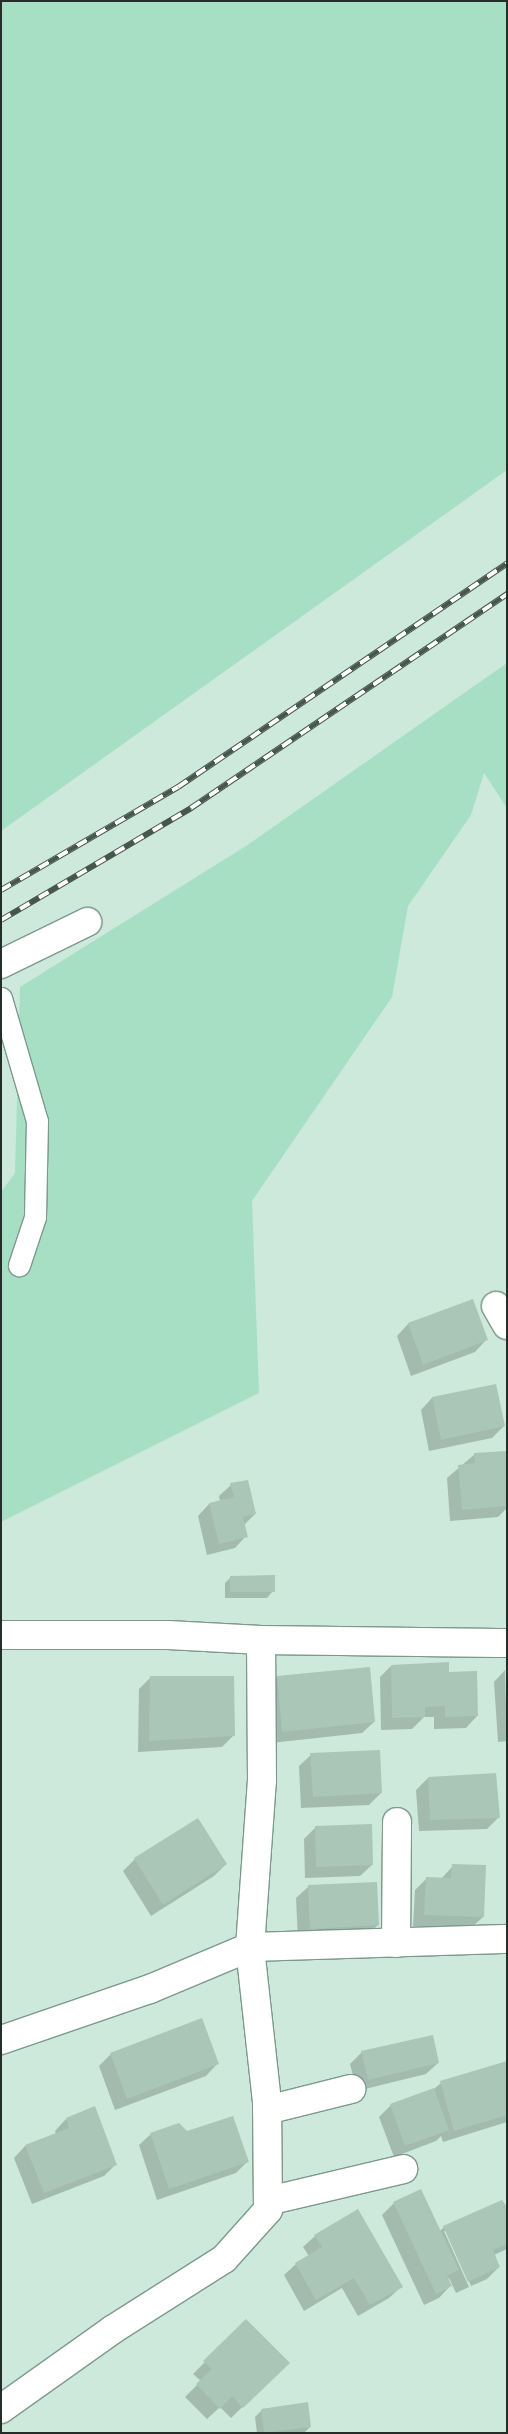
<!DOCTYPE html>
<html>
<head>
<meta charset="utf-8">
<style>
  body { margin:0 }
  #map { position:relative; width:508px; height:2434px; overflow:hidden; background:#cce9db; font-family:Merriweather,serif }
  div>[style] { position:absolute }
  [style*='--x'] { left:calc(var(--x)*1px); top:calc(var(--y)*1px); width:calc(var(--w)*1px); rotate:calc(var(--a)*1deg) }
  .green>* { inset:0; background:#a7dfc4 }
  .shadow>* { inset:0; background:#0003 }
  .building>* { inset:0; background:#a9c6b7 }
  .roads { filter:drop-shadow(1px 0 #7e998b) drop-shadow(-1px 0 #7e998b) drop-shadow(0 1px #7e998b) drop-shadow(0 -1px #7e998b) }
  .service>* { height:21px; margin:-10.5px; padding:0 10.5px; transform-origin:10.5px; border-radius:10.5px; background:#fff }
  .minor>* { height:28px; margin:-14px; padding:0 14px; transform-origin:14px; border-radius:14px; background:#fff }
  .rail>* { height:5.5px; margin-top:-2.75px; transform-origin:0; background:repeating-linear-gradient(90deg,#fff 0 11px,#47564e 0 22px); box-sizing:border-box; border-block:1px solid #47564e }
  span { translate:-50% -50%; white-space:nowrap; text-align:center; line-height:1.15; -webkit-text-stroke:4px #fff; paint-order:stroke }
  .frame { position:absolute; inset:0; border:2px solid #232e28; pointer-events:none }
</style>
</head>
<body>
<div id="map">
  <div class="green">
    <div style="clip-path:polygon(1px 1px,507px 1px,507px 470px,1px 831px)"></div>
    <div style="clip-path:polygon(507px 663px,507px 808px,484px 773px,471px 815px,408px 906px,392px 997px,252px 1201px,259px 1393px,1px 1522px,1px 1192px,15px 1173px,20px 987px,246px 846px)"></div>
  </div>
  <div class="shadow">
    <div style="clip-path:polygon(408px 1324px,486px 1340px,475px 1352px,411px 1376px,397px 1336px)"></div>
    <div style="clip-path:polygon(495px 1385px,504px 1426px,492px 1438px,429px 1451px,421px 1410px,432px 1398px)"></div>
    <div style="clip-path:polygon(505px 1452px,507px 1508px,498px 1517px,450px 1521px,447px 1478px,475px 1454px)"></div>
    <div style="clip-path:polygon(231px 1485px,255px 1514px,244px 1525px,246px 1536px,235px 1548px,207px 1555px,198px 1516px,209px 1504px,220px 1501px,219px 1496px)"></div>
    <div style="clip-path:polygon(231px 1577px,273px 1591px,267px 1598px,225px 1598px,225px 1583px)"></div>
    <div style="clip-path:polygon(391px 1666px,448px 1673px,477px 1716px,466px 1728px,434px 1729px,434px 1717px,424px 1717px,412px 1729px,381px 1730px,380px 1677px)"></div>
    <div style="clip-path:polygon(505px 1670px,507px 1741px,498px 1742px,494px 1682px)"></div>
    <div style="clip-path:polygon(151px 1677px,234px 1735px,222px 1747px,138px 1752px,139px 1689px)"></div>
    <div style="clip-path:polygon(277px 1677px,374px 1722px,362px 1733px,271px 1743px,266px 1689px)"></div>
    <div style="clip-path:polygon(311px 1755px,381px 1793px,369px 1805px,301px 1808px,299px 1766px)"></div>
    <div style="clip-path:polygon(428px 1778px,499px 1817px,487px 1829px,419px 1831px,416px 1790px)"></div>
    <div style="clip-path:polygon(197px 1820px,226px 1864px,214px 1876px,151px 1916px,123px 1871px,135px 1859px)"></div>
    <div style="clip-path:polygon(316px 1827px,372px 1865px,360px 1876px,305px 1878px,304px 1839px)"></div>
    <div style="clip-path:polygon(453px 1866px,483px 1917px,471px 1928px,413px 1926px,415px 1890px,426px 1879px,441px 1879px)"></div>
    <div style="clip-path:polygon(308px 1887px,378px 1925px,366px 1937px,298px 1940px,296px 1898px)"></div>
    <div style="clip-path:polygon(362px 2052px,438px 2063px,426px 2074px,357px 2091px,350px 2064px)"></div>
    <div style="clip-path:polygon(111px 2054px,217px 2064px,206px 2076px,115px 2110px,99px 2066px)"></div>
    <div style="clip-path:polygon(507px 2062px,507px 2122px,443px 2142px,441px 2136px,436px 2141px,394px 2157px,379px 2117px,391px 2105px,434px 2089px,441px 2083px)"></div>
    <div style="clip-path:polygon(66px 2119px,116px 2164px,104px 2176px,32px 2204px,14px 2158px,25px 2146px,56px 2134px,55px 2131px)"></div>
    <div style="clip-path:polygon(187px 2133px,248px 2161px,236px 2173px,157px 2200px,139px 2145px,151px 2134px)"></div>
    <div style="clip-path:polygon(394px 2203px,440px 2231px,444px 2227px,507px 2209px,507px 2249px,494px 2255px,499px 2267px,487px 2279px,471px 2286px,447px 2231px,444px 2231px,469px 2287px,456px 2293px,449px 2278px,447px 2280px,450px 2286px,439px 2298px,424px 2305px,382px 2215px)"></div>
    <div style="clip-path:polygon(315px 2236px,401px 2287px,389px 2298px,358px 2316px,342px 2288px,304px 2311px,284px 2275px,296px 2264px,309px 2256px,303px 2247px)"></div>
    <div style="clip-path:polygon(246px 2321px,288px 2363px,231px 2418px,220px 2407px,207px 2419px,185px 2397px,201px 2381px,193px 2374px)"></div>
    <div style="clip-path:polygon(261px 2411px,310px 2427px,304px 2433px,257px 2433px,255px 2417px)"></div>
  </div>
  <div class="building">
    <div style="clip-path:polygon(473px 1299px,488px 1340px,423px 1365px,408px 1323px)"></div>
    <div style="clip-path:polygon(496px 1384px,505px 1426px,441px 1440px,432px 1397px)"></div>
    <div style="clip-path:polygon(506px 1451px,507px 1506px,462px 1510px,458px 1465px,475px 1463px,474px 1453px)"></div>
    <div style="clip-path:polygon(248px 1480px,256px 1514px,243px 1517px,248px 1537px,219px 1544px,209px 1503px,234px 1497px,230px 1483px)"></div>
    <div style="clip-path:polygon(275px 1575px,275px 1592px,230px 1592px,230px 1576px)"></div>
    <div style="clip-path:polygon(449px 1662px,449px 1672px,477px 1671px,478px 1716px,445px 1717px,445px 1706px,425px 1707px,425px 1717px,392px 1718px,391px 1665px)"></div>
    <div style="clip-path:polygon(370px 1667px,375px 1722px,282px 1732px,277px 1676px)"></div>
    <div style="clip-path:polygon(150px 1676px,234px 1676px,235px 1736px,149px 1741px)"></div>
    <div style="clip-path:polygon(380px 1750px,382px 1793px,313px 1797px,310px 1753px)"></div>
    <div style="clip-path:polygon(496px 1773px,500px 1818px,430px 1820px,428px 1777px)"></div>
    <div style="clip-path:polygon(198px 1818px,227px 1864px,163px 1905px,134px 1858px)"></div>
    <div style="clip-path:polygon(372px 1824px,373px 1865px,316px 1867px,315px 1826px)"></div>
    <div style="clip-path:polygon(452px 1864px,486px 1865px,484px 1917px,424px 1915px,426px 1877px,451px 1878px)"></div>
    <div style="clip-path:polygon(377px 1882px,379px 1925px,310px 1929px,308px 1885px)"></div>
    <div style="clip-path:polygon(202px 2018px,219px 2064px,127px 2099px,110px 2053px)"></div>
    <div style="clip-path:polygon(433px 2035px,439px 2063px,368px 2080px,361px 2051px)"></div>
    <div style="clip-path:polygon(507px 2061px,507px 2115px,454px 2131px,440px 2081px)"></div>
    <div style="clip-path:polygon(434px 2088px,449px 2130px,405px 2146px,390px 2104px)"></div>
    <div style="clip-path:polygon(95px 2106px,117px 2165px,44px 2193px,25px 2145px,69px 2128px,66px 2118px)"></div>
    <div style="clip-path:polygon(233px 2116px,249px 2162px,169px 2189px,150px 2133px,179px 2123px,187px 2131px)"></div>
    <div style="clip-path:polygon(421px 2189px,459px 2270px,447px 2276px,452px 2286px,436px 2294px,393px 2202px)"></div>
    <div style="clip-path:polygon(502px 2200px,507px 2207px,507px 2244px,493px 2250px,500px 2267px,468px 2282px,443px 2226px)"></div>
    <div style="clip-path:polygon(358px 2209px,403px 2287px,370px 2305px,354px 2278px,316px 2300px,295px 2263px,322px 2247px,314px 2235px)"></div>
    <div style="clip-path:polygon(246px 2319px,290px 2363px,243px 2408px,232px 2396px,220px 2409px,196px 2384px,212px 2369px,203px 2361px)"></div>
    <div style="clip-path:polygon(308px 2402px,311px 2427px,264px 2433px,261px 2409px)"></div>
  </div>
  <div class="roads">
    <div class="service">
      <div style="--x:1;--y:998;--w:128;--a:73.7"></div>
      <div style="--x:37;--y:1121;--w:96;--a:91.2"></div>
      <div style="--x:35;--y:1217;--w:51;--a:108.4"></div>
    </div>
    <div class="minor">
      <div style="--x:1;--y:964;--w:96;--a:-26"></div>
      <div style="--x:496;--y:1306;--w:22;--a:60"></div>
      <div style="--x:1;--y:1635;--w:167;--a:0"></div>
      <div style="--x:168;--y:1635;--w:93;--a:3.1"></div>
      <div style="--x:261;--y:1640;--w:246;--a:0.7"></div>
      <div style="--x:396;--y:1943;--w:121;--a:-89.5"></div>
      <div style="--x:1;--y:2040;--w:157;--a:-18.9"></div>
      <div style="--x:150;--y:1989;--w:108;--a:-22.8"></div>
      <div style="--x:250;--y:1947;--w:257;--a:-1.8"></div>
      <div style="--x:267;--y:2110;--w:87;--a:-14"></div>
      <div style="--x:268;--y:2201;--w:139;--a:-13.3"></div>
      <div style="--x:1;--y:2409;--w:136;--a:-35.4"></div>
      <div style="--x:112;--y:2330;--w:133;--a:-32.4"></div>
      <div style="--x:224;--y:2259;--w:66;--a:-48.1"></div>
      <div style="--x:268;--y:2210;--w:108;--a:-90.5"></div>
      <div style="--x:267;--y:2102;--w:156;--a:-96.3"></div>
      <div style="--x:250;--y:1947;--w:166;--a:-85.9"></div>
      <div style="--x:262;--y:1781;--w:141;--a:-90.4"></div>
    </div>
  </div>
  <div class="rail">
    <div style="--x:1;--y:890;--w:205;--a:-30.2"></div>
    <div style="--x:178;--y:787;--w:398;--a:-34.2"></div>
    <div style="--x:1;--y:920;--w:221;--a:-30.5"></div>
    <div style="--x:191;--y:808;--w:382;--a:-34.1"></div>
  </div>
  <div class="frame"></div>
</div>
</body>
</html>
